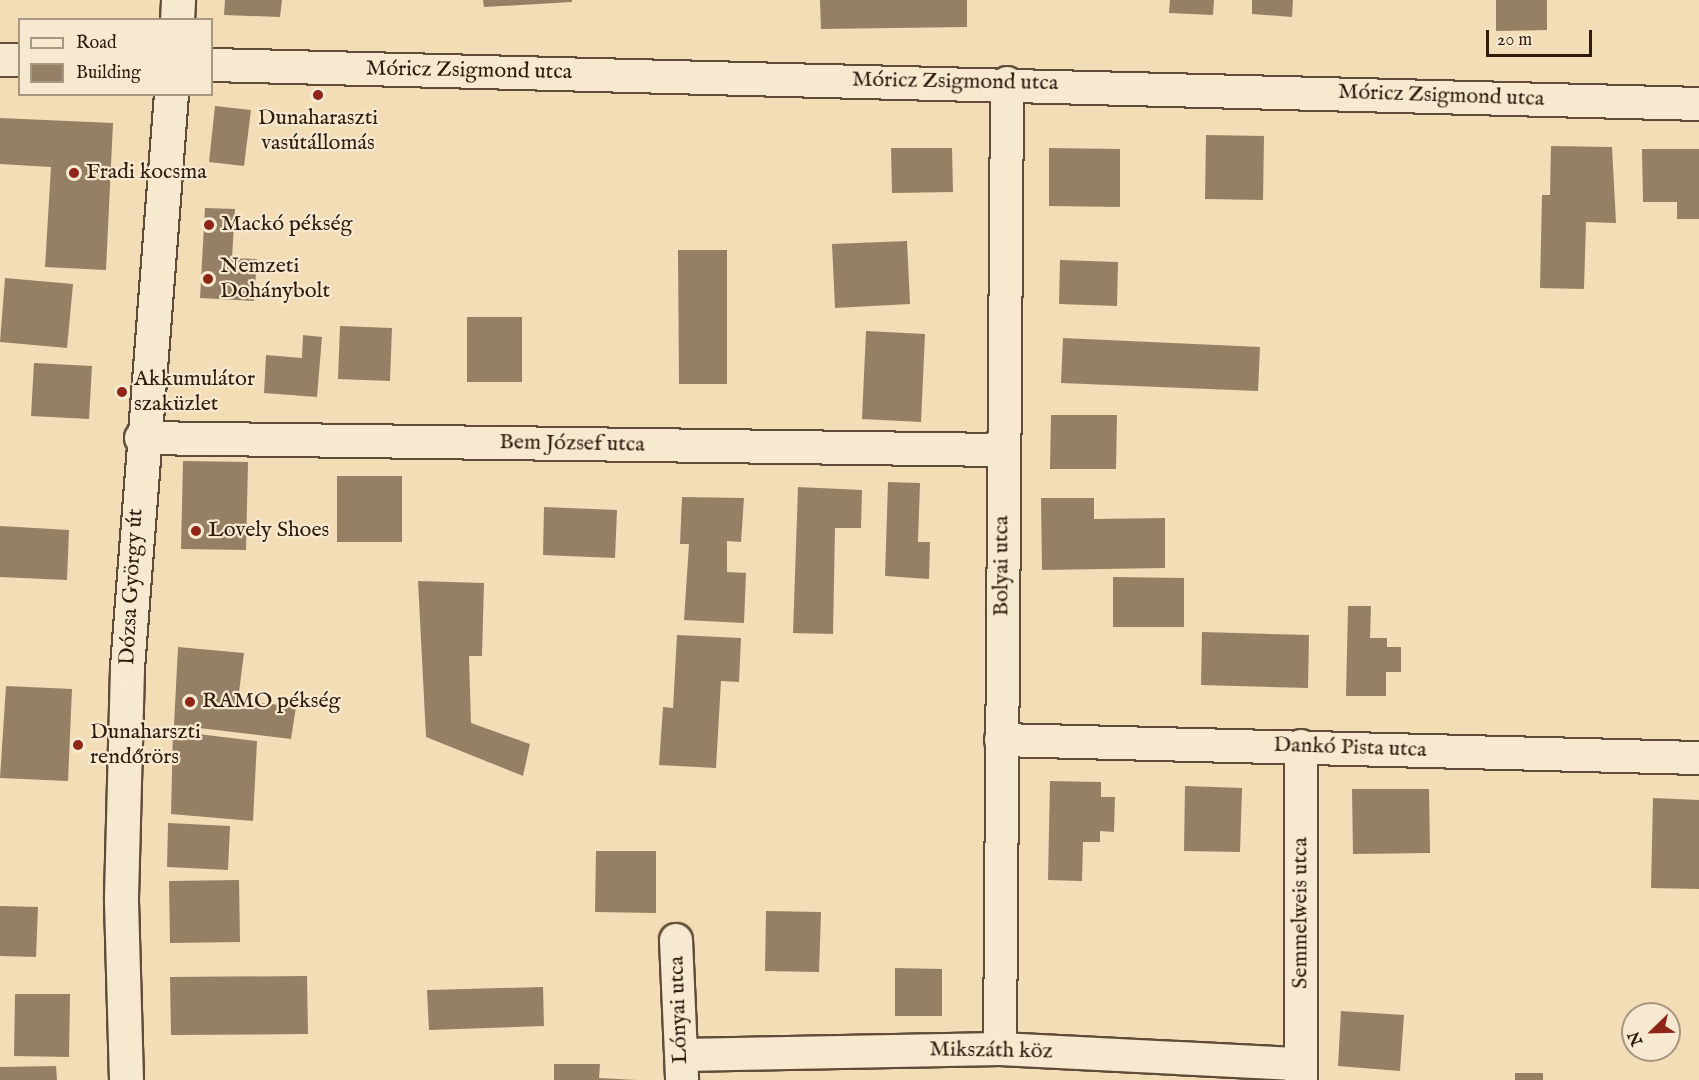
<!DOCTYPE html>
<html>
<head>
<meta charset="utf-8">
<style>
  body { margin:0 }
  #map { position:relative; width:1699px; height:1080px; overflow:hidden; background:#f2ddb7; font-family:"IM FELL English",serif }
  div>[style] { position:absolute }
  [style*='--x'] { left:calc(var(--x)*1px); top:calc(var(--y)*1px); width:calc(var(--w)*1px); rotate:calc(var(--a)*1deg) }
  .building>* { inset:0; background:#958065 }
  .roads { filter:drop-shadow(2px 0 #604c38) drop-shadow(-2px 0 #604c38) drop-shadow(0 2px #604c38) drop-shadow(0 -2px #604c38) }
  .minor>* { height:32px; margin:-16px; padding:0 16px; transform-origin:16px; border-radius:16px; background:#f7e9d0 }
  .secondary>* { height:33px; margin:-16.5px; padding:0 16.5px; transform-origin:16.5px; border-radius:16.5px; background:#f7e9d0 }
  .dots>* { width:16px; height:16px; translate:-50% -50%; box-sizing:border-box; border:3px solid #f7e9d0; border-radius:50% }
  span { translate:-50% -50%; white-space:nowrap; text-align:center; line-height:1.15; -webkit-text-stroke:4.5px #f7e9d0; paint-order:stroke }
  .street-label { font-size:22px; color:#301c0d }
  .poi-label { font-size:22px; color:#301c0d }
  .left { translate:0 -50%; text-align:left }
  .legend { position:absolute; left:18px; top:18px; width:195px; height:78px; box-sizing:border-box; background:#f7e9d0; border:2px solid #a79782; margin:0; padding:8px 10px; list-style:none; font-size:18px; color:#301c0d }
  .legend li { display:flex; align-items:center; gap:12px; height:30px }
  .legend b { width:30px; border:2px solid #a79782 }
  .north { position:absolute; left:1621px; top:1002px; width:60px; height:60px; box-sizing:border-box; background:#f7e9d0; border:2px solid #a79782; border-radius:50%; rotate:247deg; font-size:16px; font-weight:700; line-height:24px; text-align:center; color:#301c0d }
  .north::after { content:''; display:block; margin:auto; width:21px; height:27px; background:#8f2418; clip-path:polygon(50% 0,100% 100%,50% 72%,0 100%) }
  .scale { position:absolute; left:1486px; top:30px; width:106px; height:27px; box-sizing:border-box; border:3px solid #301c0d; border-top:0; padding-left:8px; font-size:18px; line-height:21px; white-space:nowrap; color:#301c0d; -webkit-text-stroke:4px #f7e9d0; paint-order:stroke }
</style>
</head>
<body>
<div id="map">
  <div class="building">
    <div style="clip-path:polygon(225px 0,282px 0,280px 17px,224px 15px)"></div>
    <div style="clip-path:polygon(483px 0,572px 0,572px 2px,484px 7px)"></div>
    <div style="clip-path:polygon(820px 0,967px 0,967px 27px,821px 29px)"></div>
    <div style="clip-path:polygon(1170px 0,1214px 0,1213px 15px,1169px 13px)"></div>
    <div style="clip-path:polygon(1252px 0,1293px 0,1292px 17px,1252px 14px)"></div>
    <div style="clip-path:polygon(1496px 0,1547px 0,1547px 30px,1496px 31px)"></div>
    <div style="clip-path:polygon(215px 106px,251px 110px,244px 166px,209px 162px)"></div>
    <div style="clip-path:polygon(0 118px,113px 123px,106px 270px,45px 267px,51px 167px,0 164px)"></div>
    <div style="clip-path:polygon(1206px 135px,1264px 136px,1263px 200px,1205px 199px)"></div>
    <div style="clip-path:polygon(1551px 146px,1612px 147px,1616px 223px,1586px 222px,1584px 289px,1540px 288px,1542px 195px,1550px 195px)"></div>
    <div style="clip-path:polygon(891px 148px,952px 148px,953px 192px,892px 193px)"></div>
    <div style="clip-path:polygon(1049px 148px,1120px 149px,1120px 207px,1049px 206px)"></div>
    <div style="clip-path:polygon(1642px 149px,1699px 149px,1699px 219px,1677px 219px,1677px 202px,1643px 202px)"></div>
    <div style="clip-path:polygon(205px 208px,235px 209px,232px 258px,257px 259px,254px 301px,200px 298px)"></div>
    <div style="clip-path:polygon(907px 241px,910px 304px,835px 308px,832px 244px)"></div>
    <div style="clip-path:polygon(678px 250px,727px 250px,727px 384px,679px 384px)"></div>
    <div style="clip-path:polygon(1060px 260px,1118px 262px,1117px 306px,1059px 304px)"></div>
    <div style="clip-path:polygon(5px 278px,73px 284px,67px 348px,0 342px)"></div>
    <div style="clip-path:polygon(467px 317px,522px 317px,522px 382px,467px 382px)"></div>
    <div style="clip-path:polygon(340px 326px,392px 328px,390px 381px,338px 379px)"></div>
    <div style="clip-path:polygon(866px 331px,925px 334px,921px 422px,862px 419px)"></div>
    <div style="clip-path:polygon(303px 335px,322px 337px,317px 397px,264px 393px,266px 355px,302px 358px)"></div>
    <div style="clip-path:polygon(1063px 338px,1260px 347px,1258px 391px,1061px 383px)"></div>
    <div style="clip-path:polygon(34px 363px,92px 366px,89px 419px,31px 416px)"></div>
    <div style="clip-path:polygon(1051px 415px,1117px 415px,1116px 469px,1050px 469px)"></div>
    <div style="clip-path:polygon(183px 461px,248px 462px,246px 550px,181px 549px)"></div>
    <div style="clip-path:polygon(337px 476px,402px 476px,402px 542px,337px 542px)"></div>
    <div style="clip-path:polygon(888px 482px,920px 483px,918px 542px,930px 542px,929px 579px,885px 576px)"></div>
    <div style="clip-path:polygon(798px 487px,862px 490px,861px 528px,835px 528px,833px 634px,793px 633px)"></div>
    <div style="clip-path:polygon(682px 497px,744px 498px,741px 542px,727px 541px,727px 572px,746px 573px,744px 623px,684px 620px,689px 544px,680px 544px)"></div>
    <div style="clip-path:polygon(1041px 498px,1094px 498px,1094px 519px,1165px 518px,1165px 568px,1042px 570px)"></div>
    <div style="clip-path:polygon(544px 507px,617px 510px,615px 558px,543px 555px)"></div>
    <div style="clip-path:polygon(0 526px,69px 530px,67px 580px,0 577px)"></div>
    <div style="clip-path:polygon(1113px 577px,1184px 578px,1184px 627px,1113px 627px)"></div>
    <div style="clip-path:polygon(418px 581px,484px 583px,482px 656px,469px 656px,471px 723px,530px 744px,523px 776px,426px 737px)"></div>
    <div style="clip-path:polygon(1348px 606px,1371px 606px,1370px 638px,1387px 638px,1387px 647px,1401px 647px,1401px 672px,1386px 672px,1386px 696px,1346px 696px)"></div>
    <div style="clip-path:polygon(1202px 632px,1309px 635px,1308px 688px,1201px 685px)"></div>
    <div style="clip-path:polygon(677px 635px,741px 638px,739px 682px,721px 681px,716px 768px,659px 765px,663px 707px,673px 708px)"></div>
    <div style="clip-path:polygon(178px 647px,244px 653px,238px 700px,296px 707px,291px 739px,174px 725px)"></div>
    <div style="clip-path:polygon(6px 686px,72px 689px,68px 781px,0 778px)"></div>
    <div style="clip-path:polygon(173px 731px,257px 741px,253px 821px,171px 814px)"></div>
    <div style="clip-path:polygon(1050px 781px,1101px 782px,1101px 797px,1115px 797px,1114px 832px,1100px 831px,1100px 842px,1083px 842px,1082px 881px,1048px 880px)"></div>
    <div style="clip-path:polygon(1185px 786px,1242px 788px,1240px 852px,1184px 851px)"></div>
    <div style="clip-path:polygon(1352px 789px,1429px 789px,1430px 853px,1353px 854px)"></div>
    <div style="clip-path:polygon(1653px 798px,1699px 800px,1699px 889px,1651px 888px)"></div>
    <div style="clip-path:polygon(168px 823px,230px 826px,228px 870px,167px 867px)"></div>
    <div style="clip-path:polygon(596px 851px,656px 851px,656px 913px,595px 912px)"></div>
    <div style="clip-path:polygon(239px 880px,240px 942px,170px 943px,169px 881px)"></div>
    <div style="clip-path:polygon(0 906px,38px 907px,36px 957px,0 956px)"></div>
    <div style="clip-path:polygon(766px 911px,821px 912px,819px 972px,765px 971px)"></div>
    <div style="clip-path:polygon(895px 968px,942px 969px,942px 1016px,895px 1016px)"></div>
    <div style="clip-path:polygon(307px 976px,308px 1034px,171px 1035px,170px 977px)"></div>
    <div style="clip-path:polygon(543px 987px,544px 1026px,429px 1030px,427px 990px)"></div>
    <div style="clip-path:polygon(15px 994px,70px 994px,69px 1057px,14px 1056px)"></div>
    <div style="clip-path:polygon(1341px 1011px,1404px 1015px,1400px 1071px,1338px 1066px)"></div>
    <div style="clip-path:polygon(554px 1064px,600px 1064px,599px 1078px,637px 1080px,554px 1080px)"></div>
    <div style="clip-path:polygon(56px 1066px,57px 1080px,0 1080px,0 1067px)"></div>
    <div style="clip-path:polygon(1515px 1073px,1543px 1073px,1543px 1080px,1515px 1080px)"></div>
  </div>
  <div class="roads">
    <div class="minor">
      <div style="--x:0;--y:60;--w:20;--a:0"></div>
      <div style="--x:212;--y:65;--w:1488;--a:1.5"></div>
      <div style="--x:141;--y:438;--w:861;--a:0.8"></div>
      <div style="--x:1001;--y:740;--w:698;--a:1.48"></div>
      <div style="--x:676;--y:940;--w:140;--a:87.5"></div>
      <div style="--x:1000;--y:1049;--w:966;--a:-89.58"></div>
      <div style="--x:682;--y:1055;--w:318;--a:-1.1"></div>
      <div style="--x:1000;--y:1049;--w:300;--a:2.9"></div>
      <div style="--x:1301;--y:1080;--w:334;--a:-90"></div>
    </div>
    <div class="secondary">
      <div style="--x:177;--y:20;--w:20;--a:-87"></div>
      <div style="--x:126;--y:1080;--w:183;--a:-91.6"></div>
      <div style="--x:121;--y:897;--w:230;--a:-88.5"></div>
      <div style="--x:127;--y:667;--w:575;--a:-85.61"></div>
    </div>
  </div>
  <div class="dots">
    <div style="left:318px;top:95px;background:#8f2418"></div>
    <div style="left:74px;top:173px;background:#8f2418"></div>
    <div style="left:209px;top:225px;background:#8f2418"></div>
    <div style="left:208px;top:279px;background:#8f2418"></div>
    <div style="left:122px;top:392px;background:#8f2418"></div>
    <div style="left:196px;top:531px;background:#8f2418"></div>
    <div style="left:190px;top:702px;background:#8f2418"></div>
    <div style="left:78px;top:745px;background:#8f2418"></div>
  </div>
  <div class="street-label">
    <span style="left:469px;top:71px;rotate:1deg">Móricz Zsigmond utca</span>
    <span style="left:955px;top:82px;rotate:1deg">Móricz Zsigmond utca</span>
    <span style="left:1441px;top:96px;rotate:2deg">Móricz Zsigmond utca</span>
    <span style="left:572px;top:444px;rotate:1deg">Bem József utca</span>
    <span style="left:1002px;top:566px;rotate:-90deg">Bolyai utca</span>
    <span style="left:132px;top:587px;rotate:-87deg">Dózsa György út</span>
    <span style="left:1350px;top:748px;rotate:2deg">Dankó Pista utca</span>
    <span style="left:1301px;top:913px;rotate:-90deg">Semmelweis utca</span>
    <span style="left:679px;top:1010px;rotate:-92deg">Lónyai utca</span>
    <span style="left:991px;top:1051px;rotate:1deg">Mikszáth köz</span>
  </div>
  <div class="poi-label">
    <span style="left:318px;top:131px">Dunaharaszti<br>vasútállomás</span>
    <span class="left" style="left:86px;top:173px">Fradi kocsma</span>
    <span class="left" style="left:221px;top:225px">Mackó pékség</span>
    <span class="left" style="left:220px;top:279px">Nemzeti<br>Dohánybolt</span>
    <span class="left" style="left:134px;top:392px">Akkumulátor<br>szaküzlet</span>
    <span class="left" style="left:208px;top:531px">Lovely Shoes</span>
    <span class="left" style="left:202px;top:702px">RAMO pékség</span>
    <span class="left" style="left:90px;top:745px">Dunaharszti<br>rendőrörs</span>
  </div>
  <ul class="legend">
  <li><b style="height:8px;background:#f7e9d0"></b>Road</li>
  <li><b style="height:16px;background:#958065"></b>Building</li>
  </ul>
  <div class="north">N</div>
  <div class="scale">20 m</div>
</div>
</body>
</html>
